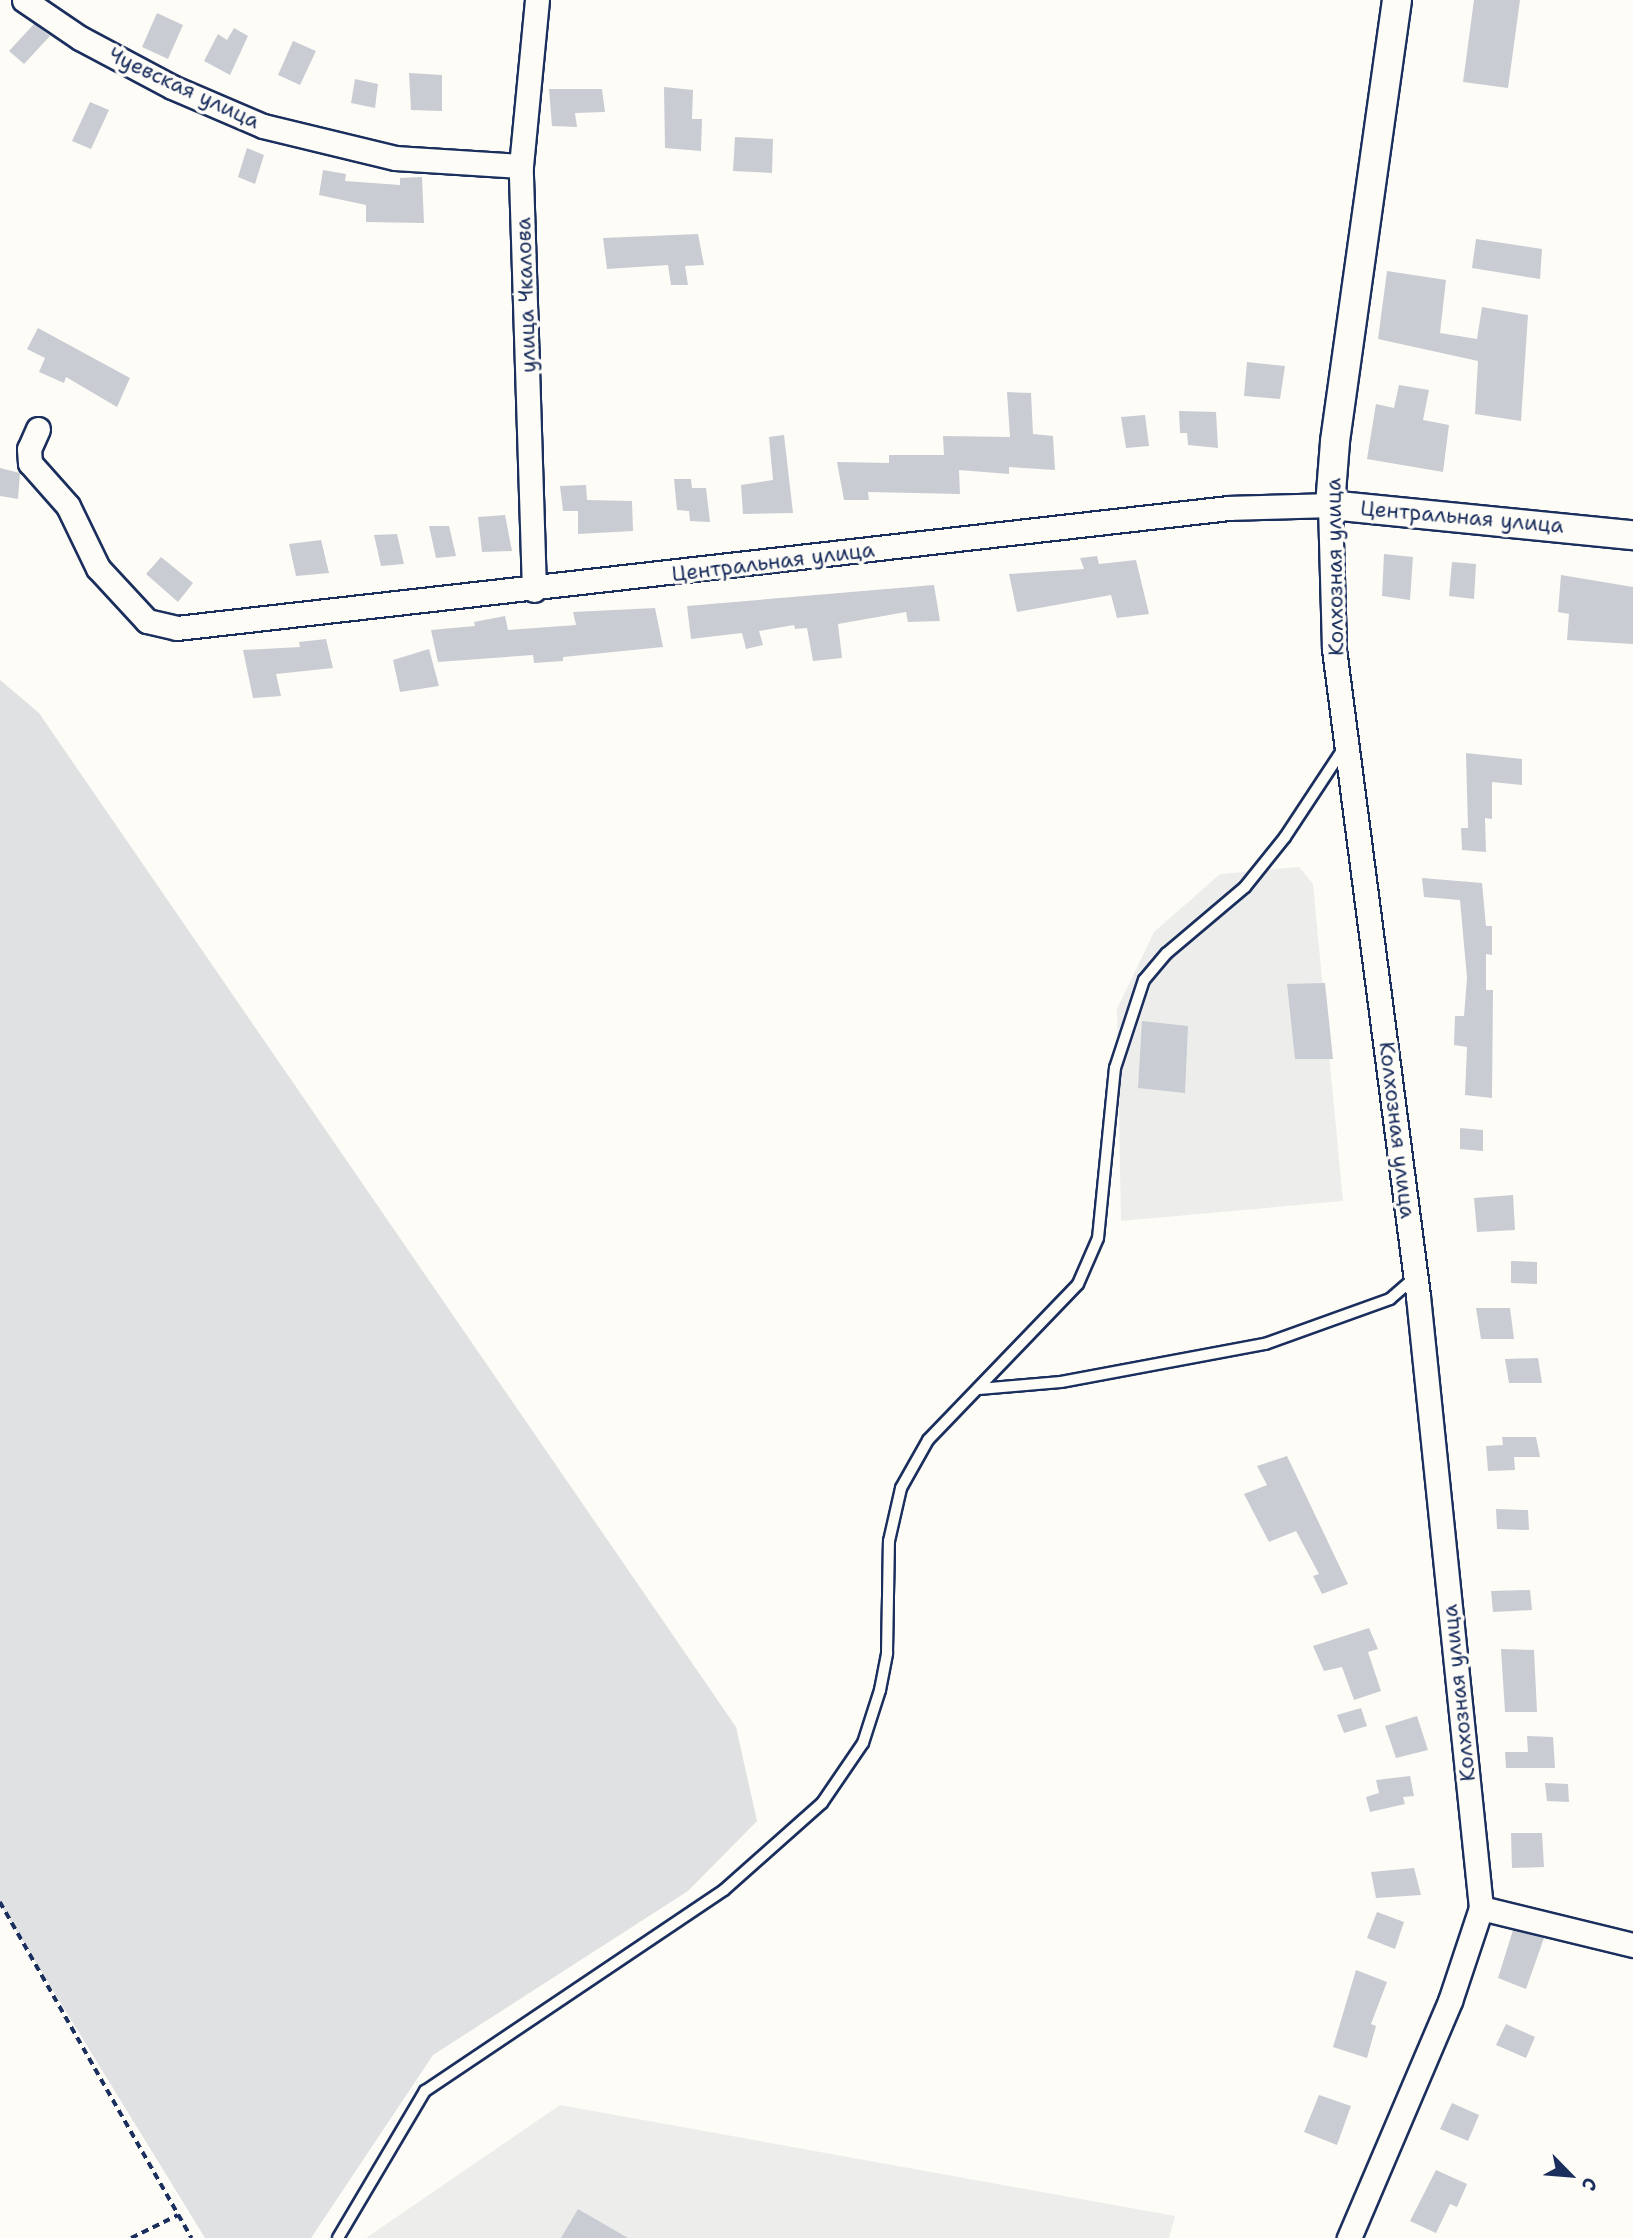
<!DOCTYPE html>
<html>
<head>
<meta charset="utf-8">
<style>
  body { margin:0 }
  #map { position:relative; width:1633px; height:2238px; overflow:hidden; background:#fdfcf7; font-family:"Shantell Sans",sans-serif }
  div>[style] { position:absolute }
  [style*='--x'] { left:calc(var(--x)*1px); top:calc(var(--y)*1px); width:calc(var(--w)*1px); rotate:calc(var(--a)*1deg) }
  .built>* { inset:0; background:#edeeec }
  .green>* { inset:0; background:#e0e1e3 }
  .building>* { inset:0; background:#c9ccd3 }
  .path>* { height:3.5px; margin-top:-1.75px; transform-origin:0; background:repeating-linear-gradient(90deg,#1b2f5e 0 7px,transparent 0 12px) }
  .roads { filter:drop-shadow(2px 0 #1b2f5e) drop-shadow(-2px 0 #1b2f5e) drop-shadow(0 2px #1b2f5e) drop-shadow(0 -2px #1b2f5e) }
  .service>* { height:10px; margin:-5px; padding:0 5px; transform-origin:5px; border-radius:5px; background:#fdfcf7 }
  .minor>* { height:23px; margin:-11.5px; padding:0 11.5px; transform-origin:11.5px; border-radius:11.5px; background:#fdfcf7 }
  .tertiary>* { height:28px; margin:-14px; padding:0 14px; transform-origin:14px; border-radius:14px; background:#fdfcf7 }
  span { translate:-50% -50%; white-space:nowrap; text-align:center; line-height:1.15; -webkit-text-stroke:7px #fdfcf7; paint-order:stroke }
  .street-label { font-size:21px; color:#1b2f5e }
  .north { position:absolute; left:1535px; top:2140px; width:70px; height:70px; -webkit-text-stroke:5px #fdfcf7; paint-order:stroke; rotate:115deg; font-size:19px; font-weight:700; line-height:28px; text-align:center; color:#1b2f5e }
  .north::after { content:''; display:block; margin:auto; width:24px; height:32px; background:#1b2f5e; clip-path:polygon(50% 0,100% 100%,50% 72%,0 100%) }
</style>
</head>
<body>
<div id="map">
  <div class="built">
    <div style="clip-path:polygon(1299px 867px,1313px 884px,1343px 1201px,1121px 1221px,1117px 1009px,1154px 932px,1220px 874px)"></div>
    <div style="clip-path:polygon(560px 2105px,1175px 2216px,1169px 2238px,366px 2238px)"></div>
  </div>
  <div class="green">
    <div style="clip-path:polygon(0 680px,39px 713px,736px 1727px,757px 1821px,688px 1891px,433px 2055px,311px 2238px,205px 2238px,0 1904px)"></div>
  </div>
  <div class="building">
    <div style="clip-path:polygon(1474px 0,1520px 0,1508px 88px,1463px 82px)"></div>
    <div style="clip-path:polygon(157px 13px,183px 25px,168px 59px,142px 47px)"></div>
    <div style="clip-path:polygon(34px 24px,50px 36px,24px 64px,9px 51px)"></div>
    <div style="clip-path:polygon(234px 28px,248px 36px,230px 75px,204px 61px,218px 34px,227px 40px)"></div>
    <div style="clip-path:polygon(293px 41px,316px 51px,300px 85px,278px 75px)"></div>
    <div style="clip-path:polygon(409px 73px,442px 75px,442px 111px,411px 110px)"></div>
    <div style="clip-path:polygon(355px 79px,378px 84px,375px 108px,351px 103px)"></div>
    <div style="clip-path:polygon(664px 87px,693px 90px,692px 119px,702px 119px,701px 151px,665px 148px)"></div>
    <div style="clip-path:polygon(549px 89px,602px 89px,605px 112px,575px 113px,577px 127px,552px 126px)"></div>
    <div style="clip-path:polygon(90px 102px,109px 110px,91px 149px,72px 141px)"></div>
    <div style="clip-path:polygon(735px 137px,773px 139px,772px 173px,733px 171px)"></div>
    <div style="clip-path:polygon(247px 148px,264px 155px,255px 184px,238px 177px)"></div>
    <div style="clip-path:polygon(323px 170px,346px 174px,345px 181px,400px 185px,400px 178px,422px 177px,424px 223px,366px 222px,366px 205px,319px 195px)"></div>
    <div style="clip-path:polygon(698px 234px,704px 265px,685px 266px,688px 285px,671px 285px,668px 265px,607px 269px,603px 238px)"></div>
    <div style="clip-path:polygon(1476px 239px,1542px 249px,1540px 279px,1472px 268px)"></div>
    <div style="clip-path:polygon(1387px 271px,1446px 280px,1440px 333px,1477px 339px,1482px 307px,1528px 315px,1521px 421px,1475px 414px,1478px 361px,1378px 339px)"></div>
    <div style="clip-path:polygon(38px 328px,130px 378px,117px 407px,66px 377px,64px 383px,39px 372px,45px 358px,27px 349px)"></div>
    <div style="clip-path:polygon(1247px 362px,1285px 366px,1280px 399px,1244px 396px)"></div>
    <div style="clip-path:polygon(1399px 385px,1429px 390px,1423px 420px,1449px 425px,1443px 472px,1367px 459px,1376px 404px,1394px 408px)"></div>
    <div style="clip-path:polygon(1007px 392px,1031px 393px,1033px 434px,1053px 436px,1055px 470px,1009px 467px,1009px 474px,959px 470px,960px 494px,868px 492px,869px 500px,844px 500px,837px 462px,889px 463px,889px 455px,944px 455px,943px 436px,1010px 437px)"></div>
    <div style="clip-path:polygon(1179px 411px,1216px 412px,1218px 448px,1188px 445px,1187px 433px,1180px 433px)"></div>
    <div style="clip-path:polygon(1145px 415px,1149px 446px,1126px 448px,1121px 417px)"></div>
    <div style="clip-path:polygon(784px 435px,793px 513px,743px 514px,741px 485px,773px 480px,769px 437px)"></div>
    <div style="clip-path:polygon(0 468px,20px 473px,18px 499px,0 496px)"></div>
    <div style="clip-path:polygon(674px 479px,691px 479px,692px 488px,706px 488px,710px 522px,690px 521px,689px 511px,677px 510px)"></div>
    <div style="clip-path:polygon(586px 485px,587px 500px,632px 501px,633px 531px,578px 534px,578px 511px,563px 511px,560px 486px)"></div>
    <div style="clip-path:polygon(505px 515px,512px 551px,482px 552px,478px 517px)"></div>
    <div style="clip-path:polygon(429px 526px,449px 526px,456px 556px,436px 558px)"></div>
    <div style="clip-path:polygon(397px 534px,404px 564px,381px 566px,374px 535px)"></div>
    <div style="clip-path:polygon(321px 540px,329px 573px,296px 576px,289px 544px)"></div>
    <div style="clip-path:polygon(1384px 554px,1413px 557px,1410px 600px,1382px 596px)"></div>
    <div style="clip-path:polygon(1097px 556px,1099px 564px,1136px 560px,1149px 614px,1117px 618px,1111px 595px,1017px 612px,1009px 574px,1084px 569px,1080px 558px)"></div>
    <div style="clip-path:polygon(161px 557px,193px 583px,178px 602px,146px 574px)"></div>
    <div style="clip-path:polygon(1452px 562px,1476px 564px,1474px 599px,1449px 596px)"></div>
    <div style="clip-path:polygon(1561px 575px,1633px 587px,1633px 644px,1567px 640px,1569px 614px,1558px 612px)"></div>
    <div style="clip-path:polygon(934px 585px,940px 621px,908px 622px,906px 612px,838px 624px,842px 658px,813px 661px,807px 628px,795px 629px,794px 625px,759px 631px,763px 645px,746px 649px,742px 633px,691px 639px,687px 606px)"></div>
    <div style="clip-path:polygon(655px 608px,663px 647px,563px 657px,563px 661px,534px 663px,533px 655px,438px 662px,431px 630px,475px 626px,474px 622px,505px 616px,508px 630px,576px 625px,573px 612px)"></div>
    <div style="clip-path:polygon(326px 639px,333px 668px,276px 674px,281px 696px,253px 698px,243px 650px,300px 647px,299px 642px)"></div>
    <div style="clip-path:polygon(429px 649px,439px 686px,400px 692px,393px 660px)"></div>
    <div style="clip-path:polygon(1466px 753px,1522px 759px,1522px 785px,1492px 782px,1492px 819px,1485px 818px,1486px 852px,1462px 850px,1461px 828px,1468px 828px)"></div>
    <div style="clip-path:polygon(1422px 878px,1482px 883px,1486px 926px,1492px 926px,1492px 955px,1486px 954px,1486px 990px,1493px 990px,1492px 1098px,1465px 1095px,1467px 1047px,1454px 1045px,1455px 1016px,1464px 1016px,1467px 978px,1460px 900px,1424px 897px)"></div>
    <div style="clip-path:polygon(1325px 983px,1333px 1059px,1295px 1059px,1287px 984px)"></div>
    <div style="clip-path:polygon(1142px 1021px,1188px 1026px,1185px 1093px,1138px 1088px)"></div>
    <div style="clip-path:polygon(1460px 1128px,1483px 1130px,1483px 1151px,1460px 1149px)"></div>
    <div style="clip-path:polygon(1513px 1195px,1515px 1230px,1477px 1232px,1474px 1198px)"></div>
    <div style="clip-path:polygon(1511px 1261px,1537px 1262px,1537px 1284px,1511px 1283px)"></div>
    <div style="clip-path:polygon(1476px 1308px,1510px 1308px,1514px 1339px,1481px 1339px)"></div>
    <div style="clip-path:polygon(1538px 1358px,1542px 1383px,1509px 1383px,1505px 1359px)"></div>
    <div style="clip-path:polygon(1502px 1437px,1536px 1437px,1540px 1457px,1514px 1457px,1515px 1470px,1488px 1471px,1486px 1446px,1503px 1445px)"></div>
    <div style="clip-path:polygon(1287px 1456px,1348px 1584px,1322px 1594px,1313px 1576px,1319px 1574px,1296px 1531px,1269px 1542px,1244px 1494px,1267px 1485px,1257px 1466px)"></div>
    <div style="clip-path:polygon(1496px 1509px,1528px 1510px,1529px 1530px,1497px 1529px)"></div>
    <div style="clip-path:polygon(1530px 1590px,1532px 1610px,1493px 1612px,1491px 1591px)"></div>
    <div style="clip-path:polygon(1369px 1628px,1378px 1649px,1368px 1652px,1381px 1691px,1354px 1700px,1342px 1667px,1324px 1671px,1313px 1646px)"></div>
    <div style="clip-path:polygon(1501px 1649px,1534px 1650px,1537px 1712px,1505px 1712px)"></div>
    <div style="clip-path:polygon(1361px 1708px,1367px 1726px,1344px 1733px,1337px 1715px)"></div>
    <div style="clip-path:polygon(1417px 1716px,1428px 1750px,1396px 1758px,1385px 1726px)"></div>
    <div style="clip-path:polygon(1527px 1736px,1553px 1737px,1555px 1768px,1506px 1768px,1505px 1752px,1528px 1752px)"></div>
    <div style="clip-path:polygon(1410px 1776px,1414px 1796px,1403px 1797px,1405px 1804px,1370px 1812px,1366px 1797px,1379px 1793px,1376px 1780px)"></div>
    <div style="clip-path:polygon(1545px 1783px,1568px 1784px,1569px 1802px,1547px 1801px)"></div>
    <div style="clip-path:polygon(1511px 1833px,1542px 1833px,1544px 1867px,1512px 1868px)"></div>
    <div style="clip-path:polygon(1414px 1868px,1421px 1895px,1376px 1898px,1371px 1872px)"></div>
    <div style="clip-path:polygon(1377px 1912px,1404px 1922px,1395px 1949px,1367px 1938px)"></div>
    <div style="clip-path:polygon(1513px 1930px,1544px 1938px,1526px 1989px,1498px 1978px)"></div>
    <div style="clip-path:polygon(1356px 1970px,1387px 1982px,1371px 2024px,1376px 2026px,1367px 2058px,1333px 2047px)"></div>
    <div style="clip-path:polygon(1506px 2024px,1535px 2037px,1526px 2058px,1496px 2045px)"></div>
    <div style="clip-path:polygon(1319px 2095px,1351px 2106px,1337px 2145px,1304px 2132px)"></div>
    <div style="clip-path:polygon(1452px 2103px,1479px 2115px,1468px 2141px,1440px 2129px)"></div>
    <div style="clip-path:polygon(1436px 2170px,1467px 2184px,1457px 2207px,1450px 2204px,1436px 2233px,1410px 2221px)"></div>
    <div style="clip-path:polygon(578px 2209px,628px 2238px,561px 2238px)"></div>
  </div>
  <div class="path">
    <div style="--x:0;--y:1902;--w:387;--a:60.3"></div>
    <div style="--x:131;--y:2238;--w:52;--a:-26.1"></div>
  </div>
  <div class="roads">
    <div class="service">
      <div style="--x:979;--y:1389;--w:82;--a:-4.9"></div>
      <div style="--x:1061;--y:1382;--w:208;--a:-10.6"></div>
      <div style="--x:1265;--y:1344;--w:133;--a:-19.8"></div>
      <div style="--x:1390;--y:1299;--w:32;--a:-41"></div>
      <div style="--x:338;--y:2238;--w:171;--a:-59.4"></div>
      <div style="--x:425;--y:2091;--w:360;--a:-33.9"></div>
      <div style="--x:724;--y:1890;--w:131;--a:-41.6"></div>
      <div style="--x:822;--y:1803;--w:73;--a:-55.7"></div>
      <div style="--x:863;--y:1743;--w:56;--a:-72.2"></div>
      <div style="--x:880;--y:1690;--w:38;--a:-79"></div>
      <div style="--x:887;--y:1653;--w:112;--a:-89"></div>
      <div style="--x:889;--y:1541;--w:54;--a:-77.2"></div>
      <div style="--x:901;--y:1488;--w:55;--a:-60.6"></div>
      <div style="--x:928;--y:1440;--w:216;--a:-46.1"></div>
      <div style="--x:1078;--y:1284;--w:50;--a:-66.5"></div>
      <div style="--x:1098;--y:1238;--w:171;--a:-84.3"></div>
      <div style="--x:1115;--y:1068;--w:93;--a:-71.8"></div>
      <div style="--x:1144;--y:980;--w:35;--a:-50"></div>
      <div style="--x:1167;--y:953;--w:102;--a:-40.2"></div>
      <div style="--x:1245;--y:887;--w:64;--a:-51.3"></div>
      <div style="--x:1285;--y:837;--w:105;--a:-56.6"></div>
    </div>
    <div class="minor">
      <div style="--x:24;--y:0;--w:68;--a:34.2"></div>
      <div style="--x:80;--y:38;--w:104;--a:28"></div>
      <div style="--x:172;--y:87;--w:99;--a:23.2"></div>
      <div style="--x:263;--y:126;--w:136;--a:13.6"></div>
      <div style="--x:395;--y:158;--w:126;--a:3.6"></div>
      <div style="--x:38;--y:429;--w:22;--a:114"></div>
      <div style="--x:29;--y:449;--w:14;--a:86"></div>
      <div style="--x:30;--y:463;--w:57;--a:48.5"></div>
      <div style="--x:68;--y:506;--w:69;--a:64.2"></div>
      <div style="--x:98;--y:568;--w:72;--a:47.2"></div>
      <div style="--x:147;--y:621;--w:31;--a:13"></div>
      <div style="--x:177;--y:628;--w:1059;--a:-6.51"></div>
      <div style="--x:1229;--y:508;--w:101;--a:-1.7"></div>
      <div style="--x:1330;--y:505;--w:144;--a:88.4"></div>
      <div style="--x:1334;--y:649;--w:652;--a:82.6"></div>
      <div style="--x:1418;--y:1296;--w:615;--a:84.12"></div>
      <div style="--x:1481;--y:1908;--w:98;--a:108.4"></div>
      <div style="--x:1450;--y:2001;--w:258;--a:113.1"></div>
      <div style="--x:534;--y:590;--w:424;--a:-91.8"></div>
      <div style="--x:521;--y:166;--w:167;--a:-84.5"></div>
      <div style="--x:1481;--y:1908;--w:156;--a:13.7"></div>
    </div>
    <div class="tertiary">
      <div style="--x:1397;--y:0;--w:446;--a:98"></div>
      <div style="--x:1335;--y:442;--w:63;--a:94.5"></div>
      <div style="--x:1330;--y:505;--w:304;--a:5.7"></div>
    </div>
  </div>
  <div class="street-label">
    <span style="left:184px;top:88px;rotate:25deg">Чуевская улица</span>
    <span style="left:526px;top:295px;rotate:-92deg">улица Чкалова</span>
    <span style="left:1462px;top:517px;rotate:5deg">Центральная улица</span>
    <span style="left:773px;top:562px;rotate:-7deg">Центральная улица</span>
    <span style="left:1335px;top:567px;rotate:-91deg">Колхозная улица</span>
    <span style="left:1397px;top:1130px;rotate:83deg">Колхозная улица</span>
    <span style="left:1459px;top:1693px;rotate:-96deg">Колхозная улица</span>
  </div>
  <div class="north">С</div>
</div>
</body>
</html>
